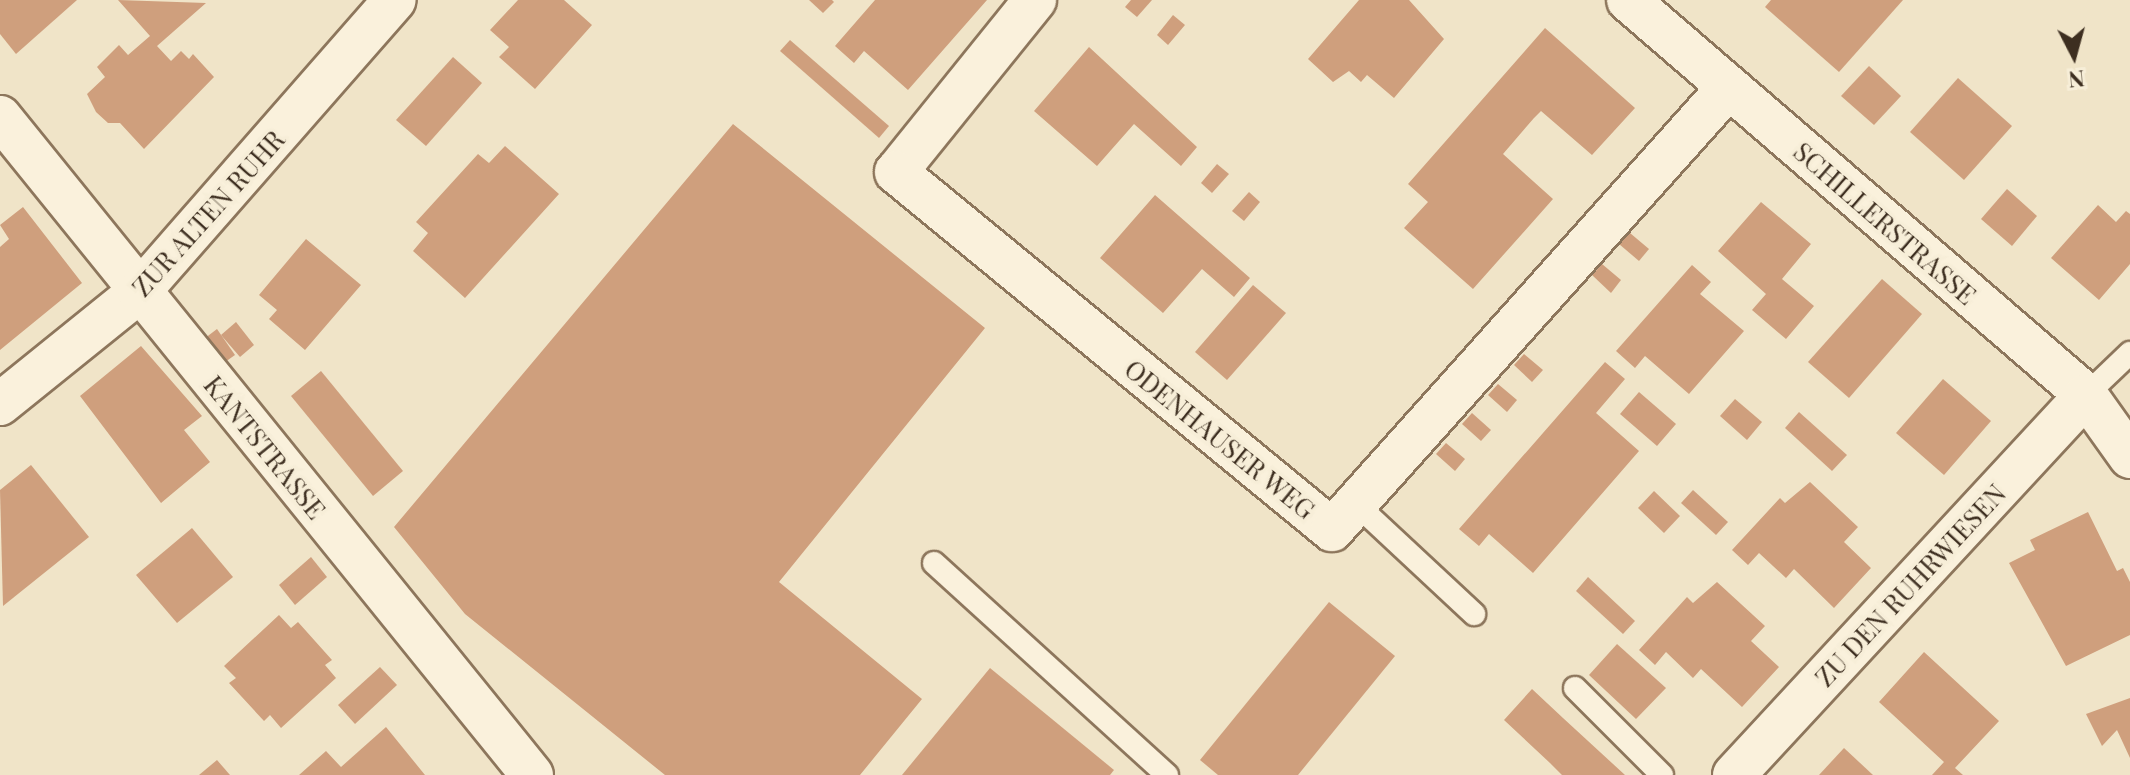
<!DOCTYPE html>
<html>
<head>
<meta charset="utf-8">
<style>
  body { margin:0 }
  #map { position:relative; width:2130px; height:775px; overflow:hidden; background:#f0e4c8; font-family:"Playfair Display",serif }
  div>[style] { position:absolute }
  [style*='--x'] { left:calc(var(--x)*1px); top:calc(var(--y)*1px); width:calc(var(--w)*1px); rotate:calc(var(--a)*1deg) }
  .building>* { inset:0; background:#cf9f7d }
  .roads { filter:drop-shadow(2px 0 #8d765c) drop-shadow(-2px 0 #8d765c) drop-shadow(0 2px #8d765c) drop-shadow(0 -2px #8d765c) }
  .service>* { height:22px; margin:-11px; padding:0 11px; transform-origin:11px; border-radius:11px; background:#faf1dc }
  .minor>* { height:42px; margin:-21px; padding:0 21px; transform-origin:21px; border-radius:21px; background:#faf1dc }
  span { translate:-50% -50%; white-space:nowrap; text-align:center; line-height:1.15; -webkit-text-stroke:7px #f7eed8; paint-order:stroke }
  .street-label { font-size:26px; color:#3d2e20 }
  .north { position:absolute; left:2034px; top:16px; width:80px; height:80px; -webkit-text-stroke:6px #f7eed8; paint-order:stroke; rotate:174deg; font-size:22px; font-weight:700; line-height:32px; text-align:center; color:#3d2e20 }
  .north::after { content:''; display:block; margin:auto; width:28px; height:36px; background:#3d2e20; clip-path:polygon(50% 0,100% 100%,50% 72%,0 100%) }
</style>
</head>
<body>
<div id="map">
  <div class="building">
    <div style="clip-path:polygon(0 0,77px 0,16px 54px,0 34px)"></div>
    <div style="clip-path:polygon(118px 0,206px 3px,157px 46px,171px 61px,181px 51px,189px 59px,193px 54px,214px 77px,144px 149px,120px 123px,108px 123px,96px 112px,87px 94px,105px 77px,97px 67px,119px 45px,128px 55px,150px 36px)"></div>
    <div style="clip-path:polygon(518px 0,564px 0,592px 25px,535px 89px,499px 57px,509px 47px,490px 30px)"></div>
    <div style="clip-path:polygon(809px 0,832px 0,834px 2px,823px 13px)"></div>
    <div style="clip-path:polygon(875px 0,987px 0,908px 90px,864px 51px,854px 63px,835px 46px)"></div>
    <div style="clip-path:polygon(1131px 0,1152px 0,1137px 17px,1125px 7px)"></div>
    <div style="clip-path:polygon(1359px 0,1409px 0,1444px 39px,1394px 98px,1367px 75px,1361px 82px,1349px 71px,1333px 82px,1308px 59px)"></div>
    <div style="clip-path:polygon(1771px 0,1903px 0,1839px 72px,1765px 7px)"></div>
    <div style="clip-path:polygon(1173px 15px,1185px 25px,1168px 45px,1157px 35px)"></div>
    <div style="clip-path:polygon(1545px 28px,1635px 108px,1592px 155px,1541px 111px,1534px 118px,1503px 154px,1553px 199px,1473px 289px,1404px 228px,1428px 202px,1408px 184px)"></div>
    <div style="clip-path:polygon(790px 40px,889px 126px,879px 138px,780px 51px)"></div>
    <div style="clip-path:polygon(1089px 47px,1197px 147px,1181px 166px,1134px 124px,1097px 166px,1034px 111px)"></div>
    <div style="clip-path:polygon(453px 57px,482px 83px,426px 146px,396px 120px)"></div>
    <div style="clip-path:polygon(1869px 66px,1901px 96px,1874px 125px,1841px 96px)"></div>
    <div style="clip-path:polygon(1958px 78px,2012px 126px,1964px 180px,1910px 132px)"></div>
    <div style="clip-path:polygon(733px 124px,985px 328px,779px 582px,922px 699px,860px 775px,665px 775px,465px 614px,394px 527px)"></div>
    <div style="clip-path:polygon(505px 146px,559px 194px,465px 298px,413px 251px,428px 233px,416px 222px,478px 154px,489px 163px)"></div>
    <div style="clip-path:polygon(1217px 164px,1229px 174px,1212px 193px,1201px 183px)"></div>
    <div style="clip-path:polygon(2007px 189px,2037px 216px,2012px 246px,1981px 219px)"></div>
    <div style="clip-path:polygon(1249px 192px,1260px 202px,1244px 221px,1232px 211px)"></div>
    <div style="clip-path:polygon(1155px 195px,1250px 278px,1234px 297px,1202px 269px,1163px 313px,1100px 258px)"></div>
    <div style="clip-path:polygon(1761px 202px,1811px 244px,1782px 279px,1814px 306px,1786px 339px,1752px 310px,1766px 294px,1718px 251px)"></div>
    <div style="clip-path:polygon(2098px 205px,2116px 222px,2126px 211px,2130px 214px,2130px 264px,2099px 300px,2051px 258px)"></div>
    <div style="clip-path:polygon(23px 207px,82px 283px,0 350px,0 247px,9px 239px,0 225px)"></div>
    <div style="clip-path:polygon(1630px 233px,1649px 249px,1639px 261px,1619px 244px)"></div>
    <div style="clip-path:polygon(306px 239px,361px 285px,305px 350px,269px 319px,277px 310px,259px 295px)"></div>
    <div style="clip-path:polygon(1602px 264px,1621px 280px,1611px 293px,1592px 275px)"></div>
    <div style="clip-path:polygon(1692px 265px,1711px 282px,1700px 294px,1744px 331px,1689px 394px,1645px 356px,1635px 368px,1616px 351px)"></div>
    <div style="clip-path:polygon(1882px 279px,1922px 314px,1849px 398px,1808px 362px)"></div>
    <div style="clip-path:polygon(1253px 285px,1286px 313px,1227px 380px,1195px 352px)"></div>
    <div style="clip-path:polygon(236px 322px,254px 345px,240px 357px,221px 335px)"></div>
    <div style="clip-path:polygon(217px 329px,235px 355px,218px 367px,200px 342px)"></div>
    <div style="clip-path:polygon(141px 346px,202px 416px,184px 430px,210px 462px,161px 503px,80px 396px)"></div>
    <div style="clip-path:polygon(1524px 354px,1543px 370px,1532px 382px,1514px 365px)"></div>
    <div style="clip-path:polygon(1605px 362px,1625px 379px,1596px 413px,1639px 451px,1533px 573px,1489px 534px,1479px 546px,1459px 529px)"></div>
    <div style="clip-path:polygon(321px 371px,403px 471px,373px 496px,291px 396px)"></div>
    <div style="clip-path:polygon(1943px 379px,1991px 421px,1944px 475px,1896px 433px)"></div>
    <div style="clip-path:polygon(1498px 384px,1517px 400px,1507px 412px,1488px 395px)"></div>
    <div style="clip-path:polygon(1639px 392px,1676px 424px,1657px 446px,1620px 414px)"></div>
    <div style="clip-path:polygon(1735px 399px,1762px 422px,1747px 440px,1720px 416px)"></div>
    <div style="clip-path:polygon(1799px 412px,1847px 455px,1832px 471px,1785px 428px)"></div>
    <div style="clip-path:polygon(1472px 413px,1491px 430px,1481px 441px,1462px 424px)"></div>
    <div style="clip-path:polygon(1446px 443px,1465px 459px,1455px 471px,1436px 454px)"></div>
    <div style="clip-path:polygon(31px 465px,89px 537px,3px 606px,0 490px)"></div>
    <div style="clip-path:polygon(1810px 482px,1858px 527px,1844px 542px,1871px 568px,1834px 608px,1794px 569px,1786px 578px,1759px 553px,1748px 565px,1732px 550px,1780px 498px,1785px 503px)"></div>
    <div style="clip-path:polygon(1693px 490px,1728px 522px,1716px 535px,1681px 503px)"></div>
    <div style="clip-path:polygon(1654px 491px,1680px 516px,1664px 533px,1638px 508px)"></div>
    <div style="clip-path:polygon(2088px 512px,2117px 571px,2123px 568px,2130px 582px,2130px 635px,2066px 666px,2009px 563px,2035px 550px,2030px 540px)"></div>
    <div style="clip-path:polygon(192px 528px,233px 577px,177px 623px,136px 575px)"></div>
    <div style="clip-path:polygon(311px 557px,327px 577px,295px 605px,279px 585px)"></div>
    <div style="clip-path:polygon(1588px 577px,1635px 621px,1623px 634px,1576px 591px)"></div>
    <div style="clip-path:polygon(1717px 582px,1765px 626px,1751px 641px,1779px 667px,1742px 707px,1701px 669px,1693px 678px,1666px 652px,1655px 665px,1639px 650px,1687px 597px,1693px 603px)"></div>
    <div style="clip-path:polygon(1329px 602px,1395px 656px,1298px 775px,1218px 775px,1200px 760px)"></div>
    <div style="clip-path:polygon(279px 615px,291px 628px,298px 622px,332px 660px,325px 665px,336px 678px,281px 728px,270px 715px,264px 721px,229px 683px,236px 678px,224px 666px)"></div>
    <div style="clip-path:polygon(1617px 644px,1666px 688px,1636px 719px,1589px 675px)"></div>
    <div style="clip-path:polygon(1924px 652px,1999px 721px,1955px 768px,1963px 775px,1932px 775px,1944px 762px,1879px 702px)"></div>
    <div style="clip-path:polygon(380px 667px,397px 685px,355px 724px,338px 705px)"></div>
    <div style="clip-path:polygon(990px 668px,1114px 770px,1110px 775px,902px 775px)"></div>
    <div style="clip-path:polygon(1532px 689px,1563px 718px,1625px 775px,1562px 775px,1550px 763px,1504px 720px)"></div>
    <div style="clip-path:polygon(2130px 698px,2130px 758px,2117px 730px,2102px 746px,2086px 714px)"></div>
    <div style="clip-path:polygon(386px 727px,425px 775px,299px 775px,326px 751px,341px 767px)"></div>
    <div style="clip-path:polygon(1844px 748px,1873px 775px,1819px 775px)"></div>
    <div style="clip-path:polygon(217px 760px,230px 775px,199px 775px)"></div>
  </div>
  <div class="roads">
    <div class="service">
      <div style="--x:2086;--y:395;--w:61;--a:-43.7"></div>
      <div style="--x:1355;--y:503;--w:163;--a:43"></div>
      <div style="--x:934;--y:563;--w:315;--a:42.3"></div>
      <div style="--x:1575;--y:688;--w:123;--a:45"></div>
    </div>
    <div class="minor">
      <div style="--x:1035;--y:0;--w:221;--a:128.9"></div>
      <div style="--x:896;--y:172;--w:564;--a:39.39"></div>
      <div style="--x:1332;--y:530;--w:593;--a:-48.14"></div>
      <div style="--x:1628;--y:0;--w:605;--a:40.78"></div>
      <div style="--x:2086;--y:395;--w:76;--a:54.6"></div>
      <div style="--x:0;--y:117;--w:846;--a:51.04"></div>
      <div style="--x:0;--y:404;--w:179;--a:-38.9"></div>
      <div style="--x:139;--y:292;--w:388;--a:-48.8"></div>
      <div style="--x:1734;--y:775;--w:518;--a:-47.19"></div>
    </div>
  </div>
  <div class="street-label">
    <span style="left:208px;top:213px;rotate:-48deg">ZUR ALTEN RUHR</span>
    <span style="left:1885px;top:223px;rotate:41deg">SCHILLERSTRASSE</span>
    <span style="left:1220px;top:439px;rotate:39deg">ODENHAUSER WEG</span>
    <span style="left:265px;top:447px;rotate:51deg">KANTSTRASSE</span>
    <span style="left:1910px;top:585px;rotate:-47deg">ZU DEN RUHRWIESEN</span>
  </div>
  <div class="north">N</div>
</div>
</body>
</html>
